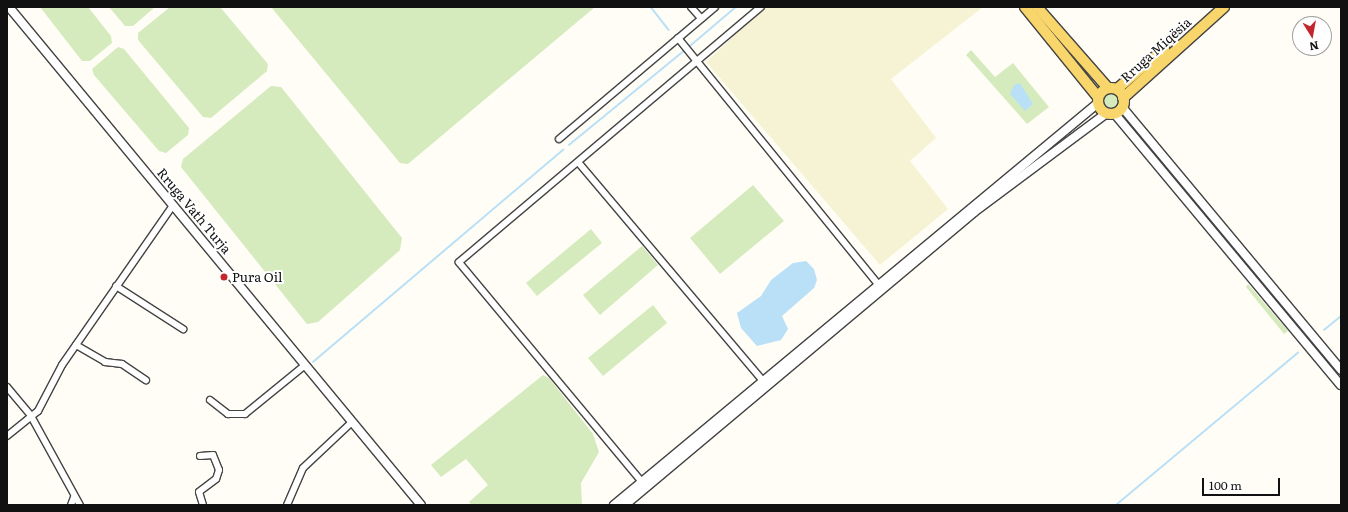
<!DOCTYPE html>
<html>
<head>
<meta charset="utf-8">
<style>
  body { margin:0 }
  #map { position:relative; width:1348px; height:512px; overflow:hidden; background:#fffdf5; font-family:Literata,serif }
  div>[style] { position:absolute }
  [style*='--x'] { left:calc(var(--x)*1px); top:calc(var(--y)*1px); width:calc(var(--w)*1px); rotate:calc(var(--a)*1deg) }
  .farmland>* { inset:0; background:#f6f3d4 }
  .green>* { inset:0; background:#d5ebbd }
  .round { border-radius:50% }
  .water>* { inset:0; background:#b9e0f7 }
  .stream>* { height:1.5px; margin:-0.75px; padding:0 0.75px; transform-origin:0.75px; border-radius:0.75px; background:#b9e0f7 }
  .roads { filter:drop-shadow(1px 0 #444) drop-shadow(-1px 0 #444) drop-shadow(0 1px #444) drop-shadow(0 -1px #444) }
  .minor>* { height:6px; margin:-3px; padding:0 3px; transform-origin:3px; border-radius:3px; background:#fff }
  .tertiary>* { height:8px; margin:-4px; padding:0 4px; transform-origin:4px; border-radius:4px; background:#fff }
  .primary>* { height:10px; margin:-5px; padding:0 5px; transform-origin:5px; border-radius:5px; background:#f9d66b }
  .primary>.ring { margin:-5px; padding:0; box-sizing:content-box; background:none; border:10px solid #f9d66b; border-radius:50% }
  .dots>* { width:11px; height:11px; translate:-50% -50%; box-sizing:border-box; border:2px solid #fff; border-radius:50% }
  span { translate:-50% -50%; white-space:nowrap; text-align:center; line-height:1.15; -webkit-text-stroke:4px #fff; paint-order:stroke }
  .street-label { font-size:13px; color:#111 }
  .poi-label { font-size:13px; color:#111 }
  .left { translate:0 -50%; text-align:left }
  .frame { position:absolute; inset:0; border:8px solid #111; pointer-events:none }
  .north { position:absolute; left:1292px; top:16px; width:40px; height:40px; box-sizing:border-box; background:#fff; border:1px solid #a0a0a0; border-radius:50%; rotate:169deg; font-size:11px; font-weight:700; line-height:16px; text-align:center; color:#111 }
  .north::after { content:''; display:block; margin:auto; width:14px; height:18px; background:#c4262e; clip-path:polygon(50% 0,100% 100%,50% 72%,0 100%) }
  .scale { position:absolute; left:1202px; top:478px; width:78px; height:18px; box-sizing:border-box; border:2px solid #111; border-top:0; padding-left:5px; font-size:12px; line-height:14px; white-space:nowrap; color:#111; -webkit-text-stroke:3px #fff; paint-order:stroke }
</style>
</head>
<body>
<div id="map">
  <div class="farmland">
    <div style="clip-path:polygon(764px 7px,983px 7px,891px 79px,936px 138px,910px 161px,948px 209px,880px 265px,706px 62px)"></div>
  </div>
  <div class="green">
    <div style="clip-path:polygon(40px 7px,88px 7px,111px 36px,112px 43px,90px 61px,82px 61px)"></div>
    <div style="clip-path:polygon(109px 7px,155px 7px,133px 26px,125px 26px)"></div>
    <div style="clip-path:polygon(170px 7px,220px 7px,268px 64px,267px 71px,211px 118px,203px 117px,138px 40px,138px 33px)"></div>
    <div style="clip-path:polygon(271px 7px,595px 7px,408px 164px,400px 163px)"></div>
    <div style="clip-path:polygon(118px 47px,124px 49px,189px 128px,188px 135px,166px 153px,159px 151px,94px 75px,92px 69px)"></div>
    <div style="clip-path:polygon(971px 50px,995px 77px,1013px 63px,1049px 107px,1027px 124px,966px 55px)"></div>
    <div style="clip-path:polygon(271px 86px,281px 87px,402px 238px,400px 250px,318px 322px,307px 324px,181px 167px,183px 159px)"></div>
    <div class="round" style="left:1103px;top:93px;width:16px;height:16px"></div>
    <div style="clip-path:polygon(753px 185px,784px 221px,720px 274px,690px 238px)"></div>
    <div style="clip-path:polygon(591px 229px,602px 243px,537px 296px,526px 283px)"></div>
    <div style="clip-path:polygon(642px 246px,658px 265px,600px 315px,583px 295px)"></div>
    <div style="clip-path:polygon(1248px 284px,1288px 331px,1284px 334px,1246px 287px)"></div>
    <div style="clip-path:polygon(653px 305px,667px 323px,603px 376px,588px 358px)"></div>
    <div style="clip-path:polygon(543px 375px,549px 378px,593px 434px,599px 452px,581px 483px,582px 505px,471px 505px,469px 502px,488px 485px,466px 459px,441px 477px,431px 465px)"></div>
  </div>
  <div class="water">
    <div style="clip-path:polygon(1020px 83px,1033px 104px,1025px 111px,1010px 94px,1014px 85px)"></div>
    <div style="clip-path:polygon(806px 261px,814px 269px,817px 280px,814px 288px,782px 316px,788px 329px,781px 340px,757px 346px,741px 328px,737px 313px,761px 296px,771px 280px,793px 263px)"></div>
  </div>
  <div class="stream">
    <div style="--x:651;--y:7;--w:29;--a:52"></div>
    <div style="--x:690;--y:46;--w:60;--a:-40.3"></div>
    <div style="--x:569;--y:145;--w:149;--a:-39.3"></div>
    <div style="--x:1324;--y:330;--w:22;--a:-39"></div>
    <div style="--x:313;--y:362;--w:328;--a:-40.3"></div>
    <div style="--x:1116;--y:505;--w:237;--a:-39.9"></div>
  </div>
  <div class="roads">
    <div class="minor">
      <div style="--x:691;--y:7;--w:15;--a:48"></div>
      <div style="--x:678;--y:38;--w:317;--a:50.9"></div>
      <div style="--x:559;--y:139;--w:204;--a:-40.2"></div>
      <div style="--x:578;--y:162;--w:287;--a:49.8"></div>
      <div style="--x:116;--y:286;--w:80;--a:32.7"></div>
      <div style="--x:76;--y:345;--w:34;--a:30"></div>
      <div style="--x:105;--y:362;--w:17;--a:7"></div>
      <div style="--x:122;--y:364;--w:29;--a:34"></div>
      <div style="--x:7;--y:387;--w:38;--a:50"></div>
      <div style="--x:31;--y:416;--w:102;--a:61.2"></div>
      <div style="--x:210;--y:400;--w:23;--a:38"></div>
      <div style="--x:228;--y:414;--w:17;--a:0"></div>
      <div style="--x:245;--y:414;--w:77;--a:-39.2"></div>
      <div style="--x:7;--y:436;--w:40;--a:-39"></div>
      <div style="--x:38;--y:411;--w:52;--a:-62.4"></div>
      <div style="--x:62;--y:365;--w:195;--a:-55.2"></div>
      <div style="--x:200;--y:456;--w:13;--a:-4"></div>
      <div style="--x:213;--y:455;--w:16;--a:68"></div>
      <div style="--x:219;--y:470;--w:9;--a:108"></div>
      <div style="--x:216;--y:479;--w:21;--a:143"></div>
      <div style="--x:199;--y:492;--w:14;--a:73"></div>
      <div style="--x:642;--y:482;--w:286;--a:-129.8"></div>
      <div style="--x:459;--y:262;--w:395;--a:-40.2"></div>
      <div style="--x:71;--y:505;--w:9;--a:-69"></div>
      <div style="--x:287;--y:505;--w:40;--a:-66.6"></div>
      <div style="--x:303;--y:468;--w:67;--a:-43.2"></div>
    </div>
    <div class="tertiary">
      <div style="--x:9;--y:7;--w:646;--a:50.4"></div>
      <div style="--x:1122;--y:107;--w:342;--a:50.2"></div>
      <div style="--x:1114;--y:113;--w:354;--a:50.2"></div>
      <div style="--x:614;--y:505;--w:629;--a:-39.71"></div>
      <div style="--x:625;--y:505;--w:456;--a:-40"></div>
      <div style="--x:974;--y:212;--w:166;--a:-36.7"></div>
    </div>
    <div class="primary">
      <div style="--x:1025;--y:7;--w:116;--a:51"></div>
      <div style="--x:1037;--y:7;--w:108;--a:48.8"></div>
      <div class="ring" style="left:1098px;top:88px;width:16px;height:16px"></div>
      <div style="--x:1117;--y:89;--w:62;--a:-40.4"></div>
      <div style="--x:1123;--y:98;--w:136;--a:-42"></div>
    </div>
  </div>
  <div class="dots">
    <div style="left:224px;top:277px;background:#c4262e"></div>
  </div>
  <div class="street-label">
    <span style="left:1156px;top:50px;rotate:-42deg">Rruga Miqësia</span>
    <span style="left:194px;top:211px;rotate:50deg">Rruga Vath Turja</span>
  </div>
  <div class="poi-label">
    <span class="left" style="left:232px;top:277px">Pura Oil</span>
  </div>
  <div class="frame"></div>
  <div class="north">N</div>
  <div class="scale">100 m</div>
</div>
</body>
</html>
